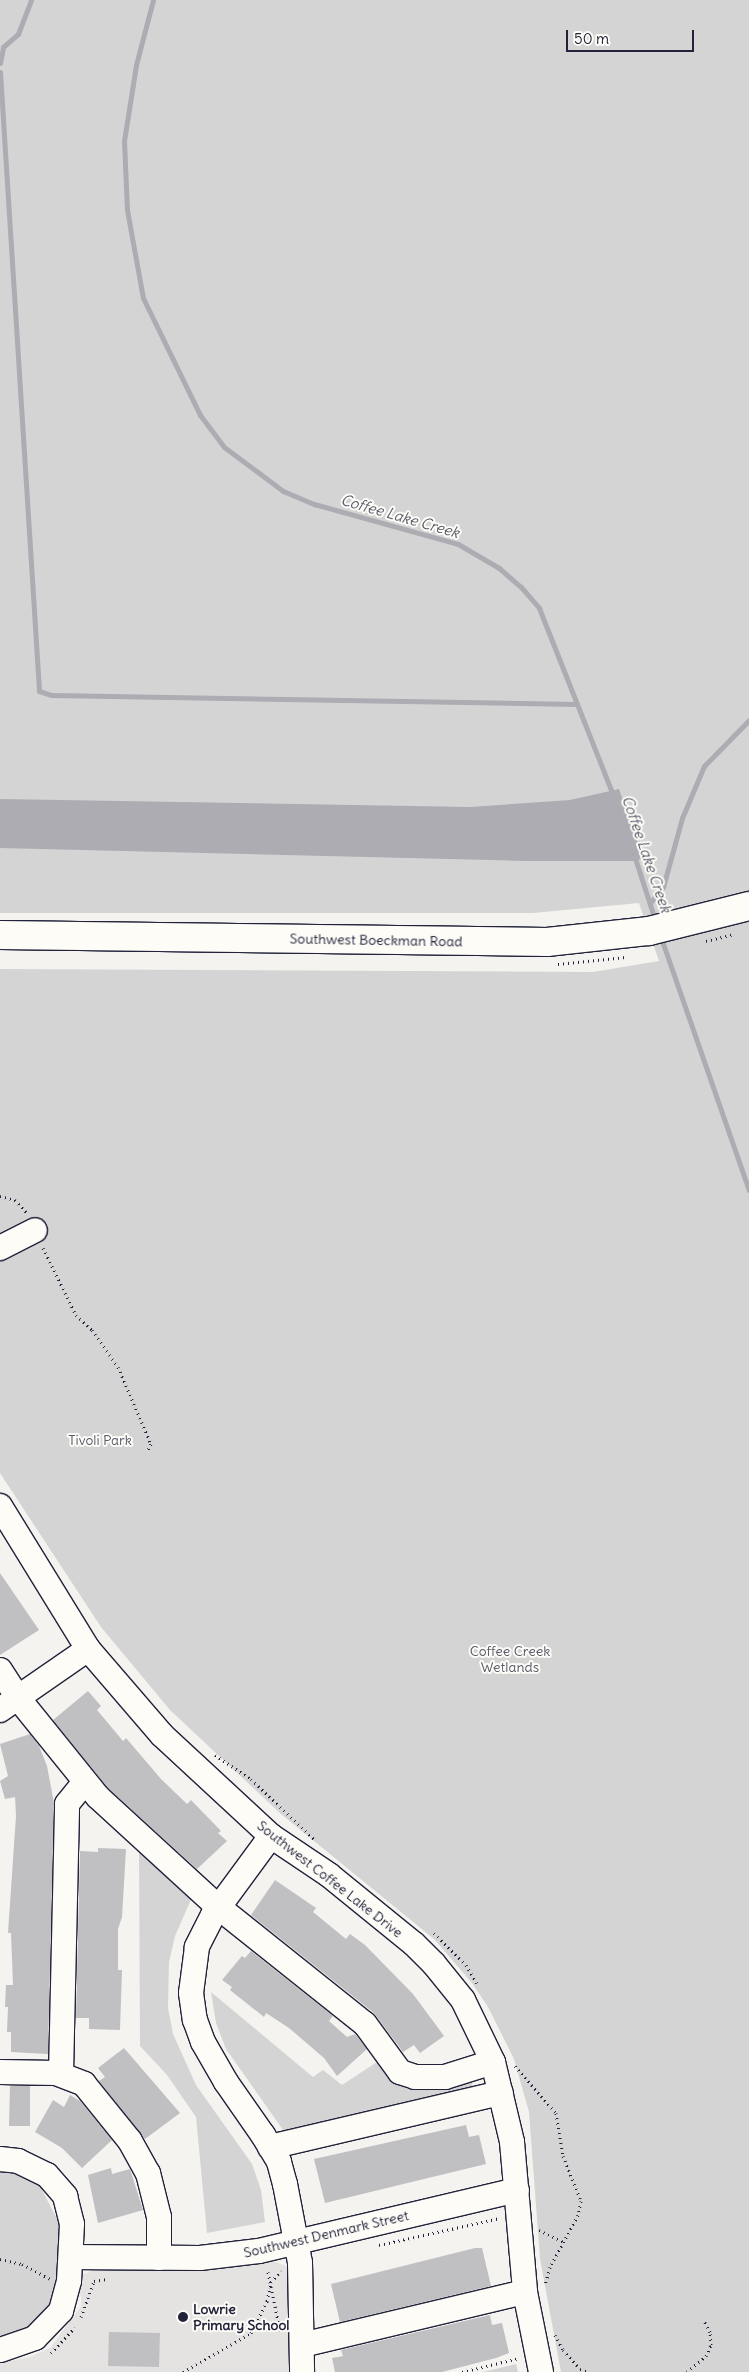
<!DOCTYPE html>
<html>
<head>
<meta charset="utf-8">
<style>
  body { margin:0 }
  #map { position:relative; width:749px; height:2372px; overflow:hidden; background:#f4f3ef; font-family:Delius,sans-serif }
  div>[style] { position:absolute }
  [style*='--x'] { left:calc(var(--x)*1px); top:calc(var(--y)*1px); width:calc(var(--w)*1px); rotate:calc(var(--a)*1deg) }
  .built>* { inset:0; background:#e4e3e2 }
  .green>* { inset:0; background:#d5d4d5 }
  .water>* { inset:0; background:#acacb2 }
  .stream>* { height:5px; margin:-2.5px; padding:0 2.5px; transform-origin:2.5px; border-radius:2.5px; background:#acacb2 }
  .building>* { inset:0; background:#c0bfc2 }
  .path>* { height:3px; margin-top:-1.5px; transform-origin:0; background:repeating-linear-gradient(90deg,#22223b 0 1px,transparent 0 5px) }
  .roads { filter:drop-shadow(1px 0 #22223b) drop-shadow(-1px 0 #22223b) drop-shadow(0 1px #22223b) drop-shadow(0 -1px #22223b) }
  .minor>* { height:24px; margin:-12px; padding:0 12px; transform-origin:12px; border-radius:12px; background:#fdfcf7 }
  .major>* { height:28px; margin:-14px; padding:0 14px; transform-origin:14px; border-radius:14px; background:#fdfcf7 }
  .dots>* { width:14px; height:14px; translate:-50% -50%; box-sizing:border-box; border:2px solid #fdfcf7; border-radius:50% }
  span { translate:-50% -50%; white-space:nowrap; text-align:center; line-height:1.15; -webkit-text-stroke:4px #fdfcf7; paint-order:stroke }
  .street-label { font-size:14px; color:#22223b }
  .park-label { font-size:14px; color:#585769 }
  .poi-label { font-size:14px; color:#22223b; font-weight:700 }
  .left { translate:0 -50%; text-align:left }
  .water-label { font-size:15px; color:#59596b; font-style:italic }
  .scale { position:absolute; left:566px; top:30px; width:128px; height:22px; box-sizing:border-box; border:2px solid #22223b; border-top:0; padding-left:6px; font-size:15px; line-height:18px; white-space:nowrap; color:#22223b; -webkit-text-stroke:4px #fdfcf7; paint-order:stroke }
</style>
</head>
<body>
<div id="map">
  <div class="built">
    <div style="clip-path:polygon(270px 2260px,292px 2268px,291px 2372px,0 2372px,0 2363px,30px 2357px,51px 2347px,81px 2306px,81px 2296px,77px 2291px,80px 2276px,93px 2270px,192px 2269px)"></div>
  </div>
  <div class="green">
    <div style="clip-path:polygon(0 0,749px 0,749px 2372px,561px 2372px,540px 2259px,529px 2112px,514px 2059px,488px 2007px,472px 1983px,434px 1939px,281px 1814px,170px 1710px,101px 1627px,0 1473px,0 969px,593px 972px,659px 961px,639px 903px,533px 913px,0 913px)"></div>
    <div style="clip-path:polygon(139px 1848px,193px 1895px,175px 1936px,169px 1962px,168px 2008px,173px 2034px,196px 2085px,252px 2164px,261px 2190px,265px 2222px,207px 2233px,196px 2117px,167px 2075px,140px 2046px)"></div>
    <div style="clip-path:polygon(211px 1992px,313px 2077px,323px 2070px,342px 2085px,380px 2060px,471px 2078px,474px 2092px,288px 2137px,226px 2049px,216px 2023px)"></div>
    <div style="clip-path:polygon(0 2171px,27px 2177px,40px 2186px,59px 2223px,56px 2298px,34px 2329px,0 2341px)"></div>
    <div style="clip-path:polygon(516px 2364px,518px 2372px,483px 2372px)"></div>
  </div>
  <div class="water">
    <div style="clip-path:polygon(619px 789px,643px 858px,636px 861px,526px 861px,0 848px,0 799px,470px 807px,570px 800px)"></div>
  </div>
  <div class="stream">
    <div style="--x:153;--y:0;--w:67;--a:104.7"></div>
    <div style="--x:136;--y:65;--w:77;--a:99"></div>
    <div style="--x:124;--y:141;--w:69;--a:87.5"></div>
    <div style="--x:127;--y:210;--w:89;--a:79.7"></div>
    <div style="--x:143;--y:298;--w:130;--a:64"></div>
    <div style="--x:200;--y:415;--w:40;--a:53"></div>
    <div style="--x:224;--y:447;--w:74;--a:36.7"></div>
    <div style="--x:283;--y:491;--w:34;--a:23"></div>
    <div style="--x:314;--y:504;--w:149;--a:15.5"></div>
    <div style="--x:458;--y:544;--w:48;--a:30.3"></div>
    <div style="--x:499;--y:568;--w:29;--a:41"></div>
    <div style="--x:521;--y:587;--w:28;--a:49"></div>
    <div style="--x:539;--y:608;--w:203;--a:68.4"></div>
    <div style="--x:0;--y:63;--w:16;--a:-79"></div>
    <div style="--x:3;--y:47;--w:20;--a:-41"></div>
    <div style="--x:18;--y:34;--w:36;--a:-69"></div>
    <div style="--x:0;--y:72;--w:620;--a:86.39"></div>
    <div style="--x:39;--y:691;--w:13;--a:18"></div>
    <div style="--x:51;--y:695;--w:526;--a:0.98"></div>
    <div style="--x:634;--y:855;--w:68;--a:72.1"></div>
    <div style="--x:650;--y:903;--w:21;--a:-51"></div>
    <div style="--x:663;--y:887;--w:72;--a:-74.6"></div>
    <div style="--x:682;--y:818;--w:56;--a:-67.1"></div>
    <div style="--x:704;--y:766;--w:64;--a:-45.6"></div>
    <div style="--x:660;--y:935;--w:270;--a:70.8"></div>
  </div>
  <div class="building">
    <div style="clip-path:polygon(0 1573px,39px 1630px,0 1655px)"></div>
    <div style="clip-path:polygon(88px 1691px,101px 1706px,97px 1710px,123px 1741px,126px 1738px,161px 1779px,187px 1804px,191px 1800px,221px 1831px,218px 1833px,227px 1841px,197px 1869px,108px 1788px,53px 1720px)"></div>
    <div style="clip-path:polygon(30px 1734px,39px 1746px,47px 1766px,54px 1803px,48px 2054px,11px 2052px,11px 2032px,7px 2032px,8px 2007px,5px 2007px,6px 1985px,13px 1985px,11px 1933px,8px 1933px,16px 1816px,15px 1797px,5px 1799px,0 1781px,8px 1776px,0 1744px)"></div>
    <div style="clip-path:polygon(98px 1848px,126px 1849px,122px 1917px,118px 1929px,118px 1970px,122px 1970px,120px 2030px,89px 2029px,89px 2018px,76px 2018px,80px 1851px,98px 1852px)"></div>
    <div style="clip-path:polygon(275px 1880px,316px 1908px,313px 1912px,346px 1939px,350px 1934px,365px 1945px,413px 1994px,444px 2036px,420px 2053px,414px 2045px,403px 2052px,374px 2013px,251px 1915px)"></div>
    <div style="clip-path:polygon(251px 1951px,333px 2016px,329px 2021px,347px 2037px,355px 2034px,367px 2049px,337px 2076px,324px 2058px,289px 2028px,266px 2013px,264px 2017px,230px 1990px,232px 1987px,222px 1980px,242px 1956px,245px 1958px)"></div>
    <div style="clip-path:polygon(124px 2048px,180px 2113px,145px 2139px,99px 2081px,105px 2077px,98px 2068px)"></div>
    <div style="clip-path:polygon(10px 2086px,30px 2086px,30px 2126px,9px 2126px)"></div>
    <div style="clip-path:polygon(70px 2095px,80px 2101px,112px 2140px,82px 2168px,62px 2148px,35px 2132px,53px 2100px,64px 2107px)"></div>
    <div style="clip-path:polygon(466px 2125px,469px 2137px,479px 2135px,486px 2164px,325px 2203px,314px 2159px)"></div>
    <div style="clip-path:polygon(111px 2168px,112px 2174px,130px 2169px,143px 2210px,98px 2223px,88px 2175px)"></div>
    <div style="clip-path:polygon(475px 2248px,482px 2248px,491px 2286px,340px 2322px,331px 2284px)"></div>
    <div style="clip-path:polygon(490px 2315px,492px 2325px,502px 2323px,509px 2353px,496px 2358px,442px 2372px,335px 2372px,332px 2358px,343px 2356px,341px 2350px)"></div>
    <div style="clip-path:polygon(109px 2332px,160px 2333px,159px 2367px,108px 2366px)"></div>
  </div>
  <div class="path">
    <div style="--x:706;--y:941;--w:29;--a:-14"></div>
    <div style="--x:558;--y:964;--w:68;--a:-5.9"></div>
    <div style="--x:0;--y:1196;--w:16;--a:15"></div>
    <div style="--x:15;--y:1200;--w:18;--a:47"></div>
    <div style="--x:43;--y:1248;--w:75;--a:63.8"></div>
    <div style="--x:76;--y:1315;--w:22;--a:43"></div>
    <div style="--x:92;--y:1330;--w:45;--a:54.9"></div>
    <div style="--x:118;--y:1367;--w:84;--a:66.8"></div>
    <div style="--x:151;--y:1444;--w:7;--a:117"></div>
    <div style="--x:215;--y:1755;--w:43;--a:33.7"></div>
    <div style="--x:251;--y:1779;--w:87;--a:43.6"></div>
    <div style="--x:434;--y:1933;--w:45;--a:45"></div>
    <div style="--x:466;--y:1965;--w:21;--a:59"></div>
    <div style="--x:515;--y:2066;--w:62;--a:48.9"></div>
    <div style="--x:556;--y:2113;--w:44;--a:80.8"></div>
    <div style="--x:563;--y:2156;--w:48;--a:68.2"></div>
    <div style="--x:581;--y:2201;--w:14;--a:102"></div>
    <div style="--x:578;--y:2215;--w:59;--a:118.3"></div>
    <div style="--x:550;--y:2267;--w:18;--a:106"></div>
    <div style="--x:539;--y:2230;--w:28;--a:26"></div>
    <div style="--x:379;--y:2245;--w:124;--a:-12.6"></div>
    <div style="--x:0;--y:2259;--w:23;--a:13"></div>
    <div style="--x:22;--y:2264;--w:32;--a:28"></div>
    <div style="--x:268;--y:2272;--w:60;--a:78.5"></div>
    <div style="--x:81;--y:2317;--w:38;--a:-70"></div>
    <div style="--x:94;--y:2281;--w:13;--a:-9"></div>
    <div style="--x:555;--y:2335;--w:17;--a:62"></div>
    <div style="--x:563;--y:2350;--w:25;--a:48"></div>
    <div style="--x:580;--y:2369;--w:9;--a:21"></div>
    <div style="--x:51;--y:2353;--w:35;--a:-47"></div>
    <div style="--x:183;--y:2372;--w:78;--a:-29.8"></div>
    <div style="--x:251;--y:2333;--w:36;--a:-63"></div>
    <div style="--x:267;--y:2301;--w:19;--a:-78"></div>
    <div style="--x:271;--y:2282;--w:15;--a:-48"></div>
    <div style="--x:462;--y:2372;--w:59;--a:-13.8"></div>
    <div style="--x:687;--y:2372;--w:25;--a:-40"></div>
    <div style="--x:706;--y:2356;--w:12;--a:-66"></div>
    <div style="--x:711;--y:2345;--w:13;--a:-94"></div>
    <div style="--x:710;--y:2332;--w:13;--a:-117"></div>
  </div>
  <div class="roads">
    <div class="minor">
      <div style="--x:0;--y:1248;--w:39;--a:-27"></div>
      <div style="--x:0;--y:1506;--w:168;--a:58.4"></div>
      <div style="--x:88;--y:1649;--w:113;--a:49.3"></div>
      <div style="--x:162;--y:1735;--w:149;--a:42.8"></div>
      <div style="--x:271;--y:1836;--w:70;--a:33.9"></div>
      <div style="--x:329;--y:1875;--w:109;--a:39.1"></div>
      <div style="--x:414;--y:1944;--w:28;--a:45"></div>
      <div style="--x:434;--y:1964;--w:46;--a:51.1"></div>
      <div style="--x:463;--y:2000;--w:69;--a:64.2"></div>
      <div style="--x:493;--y:2062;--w:82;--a:76.6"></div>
      <div style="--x:512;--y:2142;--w:151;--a:85"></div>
      <div style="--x:525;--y:2292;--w:82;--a:78.7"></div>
      <div style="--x:0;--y:1670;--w:33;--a:57"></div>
      <div style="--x:18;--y:1698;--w:127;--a:51.1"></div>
      <div style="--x:98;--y:1797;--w:161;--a:42.5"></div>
      <div style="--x:217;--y:1906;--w:189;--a:38.6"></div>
      <div style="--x:365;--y:2024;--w:59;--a:53.9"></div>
      <div style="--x:400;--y:2072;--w:16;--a:18"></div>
      <div style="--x:415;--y:2077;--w:30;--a:0"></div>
      <div style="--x:445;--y:2077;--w:50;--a:-17.4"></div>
      <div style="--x:0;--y:1710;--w:107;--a:-34.7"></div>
      <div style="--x:271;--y:1836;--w:98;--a:126.3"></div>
      <div style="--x:213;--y:1915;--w:36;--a:117"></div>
      <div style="--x:197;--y:1947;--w:46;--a:97.4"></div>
      <div style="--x:191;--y:1993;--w:27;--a:82"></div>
      <div style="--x:195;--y:2020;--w:23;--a:70"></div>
      <div style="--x:203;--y:2042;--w:46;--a:60.1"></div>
      <div style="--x:226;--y:2082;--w:65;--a:55.1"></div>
      <div style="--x:263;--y:2135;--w:31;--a:59"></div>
      <div style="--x:279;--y:2162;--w:23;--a:75"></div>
      <div style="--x:285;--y:2184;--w:80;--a:79.2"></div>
      <div style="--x:300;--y:2263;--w:109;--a:88.9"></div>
      <div style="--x:0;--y:2072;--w:56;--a:1"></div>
      <div style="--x:56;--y:2073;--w:30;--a:21"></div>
      <div style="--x:84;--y:2084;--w:73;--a:51.1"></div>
      <div style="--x:130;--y:2141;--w:37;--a:61"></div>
      <div style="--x:148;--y:2173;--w:45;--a:76"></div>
      <div style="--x:159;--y:2217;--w:41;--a:90"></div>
      <div style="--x:61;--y:2074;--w:270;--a:-88.7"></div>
      <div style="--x:67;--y:1804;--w:27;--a:-51"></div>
      <div style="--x:270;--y:2147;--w:237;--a:-13.2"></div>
      <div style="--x:0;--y:2159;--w:18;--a:6"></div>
      <div style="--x:18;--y:2161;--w:32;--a:26"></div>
      <div style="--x:47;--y:2175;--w:28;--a:49"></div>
      <div style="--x:65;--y:2196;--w:29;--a:76"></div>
      <div style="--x:72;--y:2224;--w:57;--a:93"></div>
      <div style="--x:69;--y:2281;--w:31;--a:105"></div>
      <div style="--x:61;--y:2311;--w:37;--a:134"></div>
      <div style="--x:35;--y:2338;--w:37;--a:161"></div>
      <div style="--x:71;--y:2257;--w:129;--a:0.4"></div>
      <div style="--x:200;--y:2258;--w:59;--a:-6.8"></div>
      <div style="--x:259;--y:2251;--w:265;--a:-13.3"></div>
      <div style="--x:302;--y:2345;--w:229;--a:-13.4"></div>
    </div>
    <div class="major">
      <div style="--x:0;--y:935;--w:547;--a:0.73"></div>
      <div style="--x:547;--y:942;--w:103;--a:-6.2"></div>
      <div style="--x:649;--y:931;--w:103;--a:-14"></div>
    </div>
  </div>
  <div class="dots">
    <div style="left:183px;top:2317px;background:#22223b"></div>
  </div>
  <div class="street-label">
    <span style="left:376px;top:940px;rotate:1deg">Southwest Boeckman Road</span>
    <span style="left:330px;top:1879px;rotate:38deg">Southwest Coffee Lake Drive</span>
    <span style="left:326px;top:2234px;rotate:-13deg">Southwest Denmark Street</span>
  </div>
  <div class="park-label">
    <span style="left:100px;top:1440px">Tivoli Park</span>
    <span style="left:510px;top:1659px">Coffee Creek<br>Wetlands</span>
  </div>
  <div class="poi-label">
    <span class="left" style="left:193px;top:2317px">Lowrie<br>Primary School</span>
  </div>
  <div class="water-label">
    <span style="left:400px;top:516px;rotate:16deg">Coffee Lake Creek</span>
    <span style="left:647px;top:854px;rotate:71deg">Coffee Lake Creek</span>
  </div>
  <div class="scale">50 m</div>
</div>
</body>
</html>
